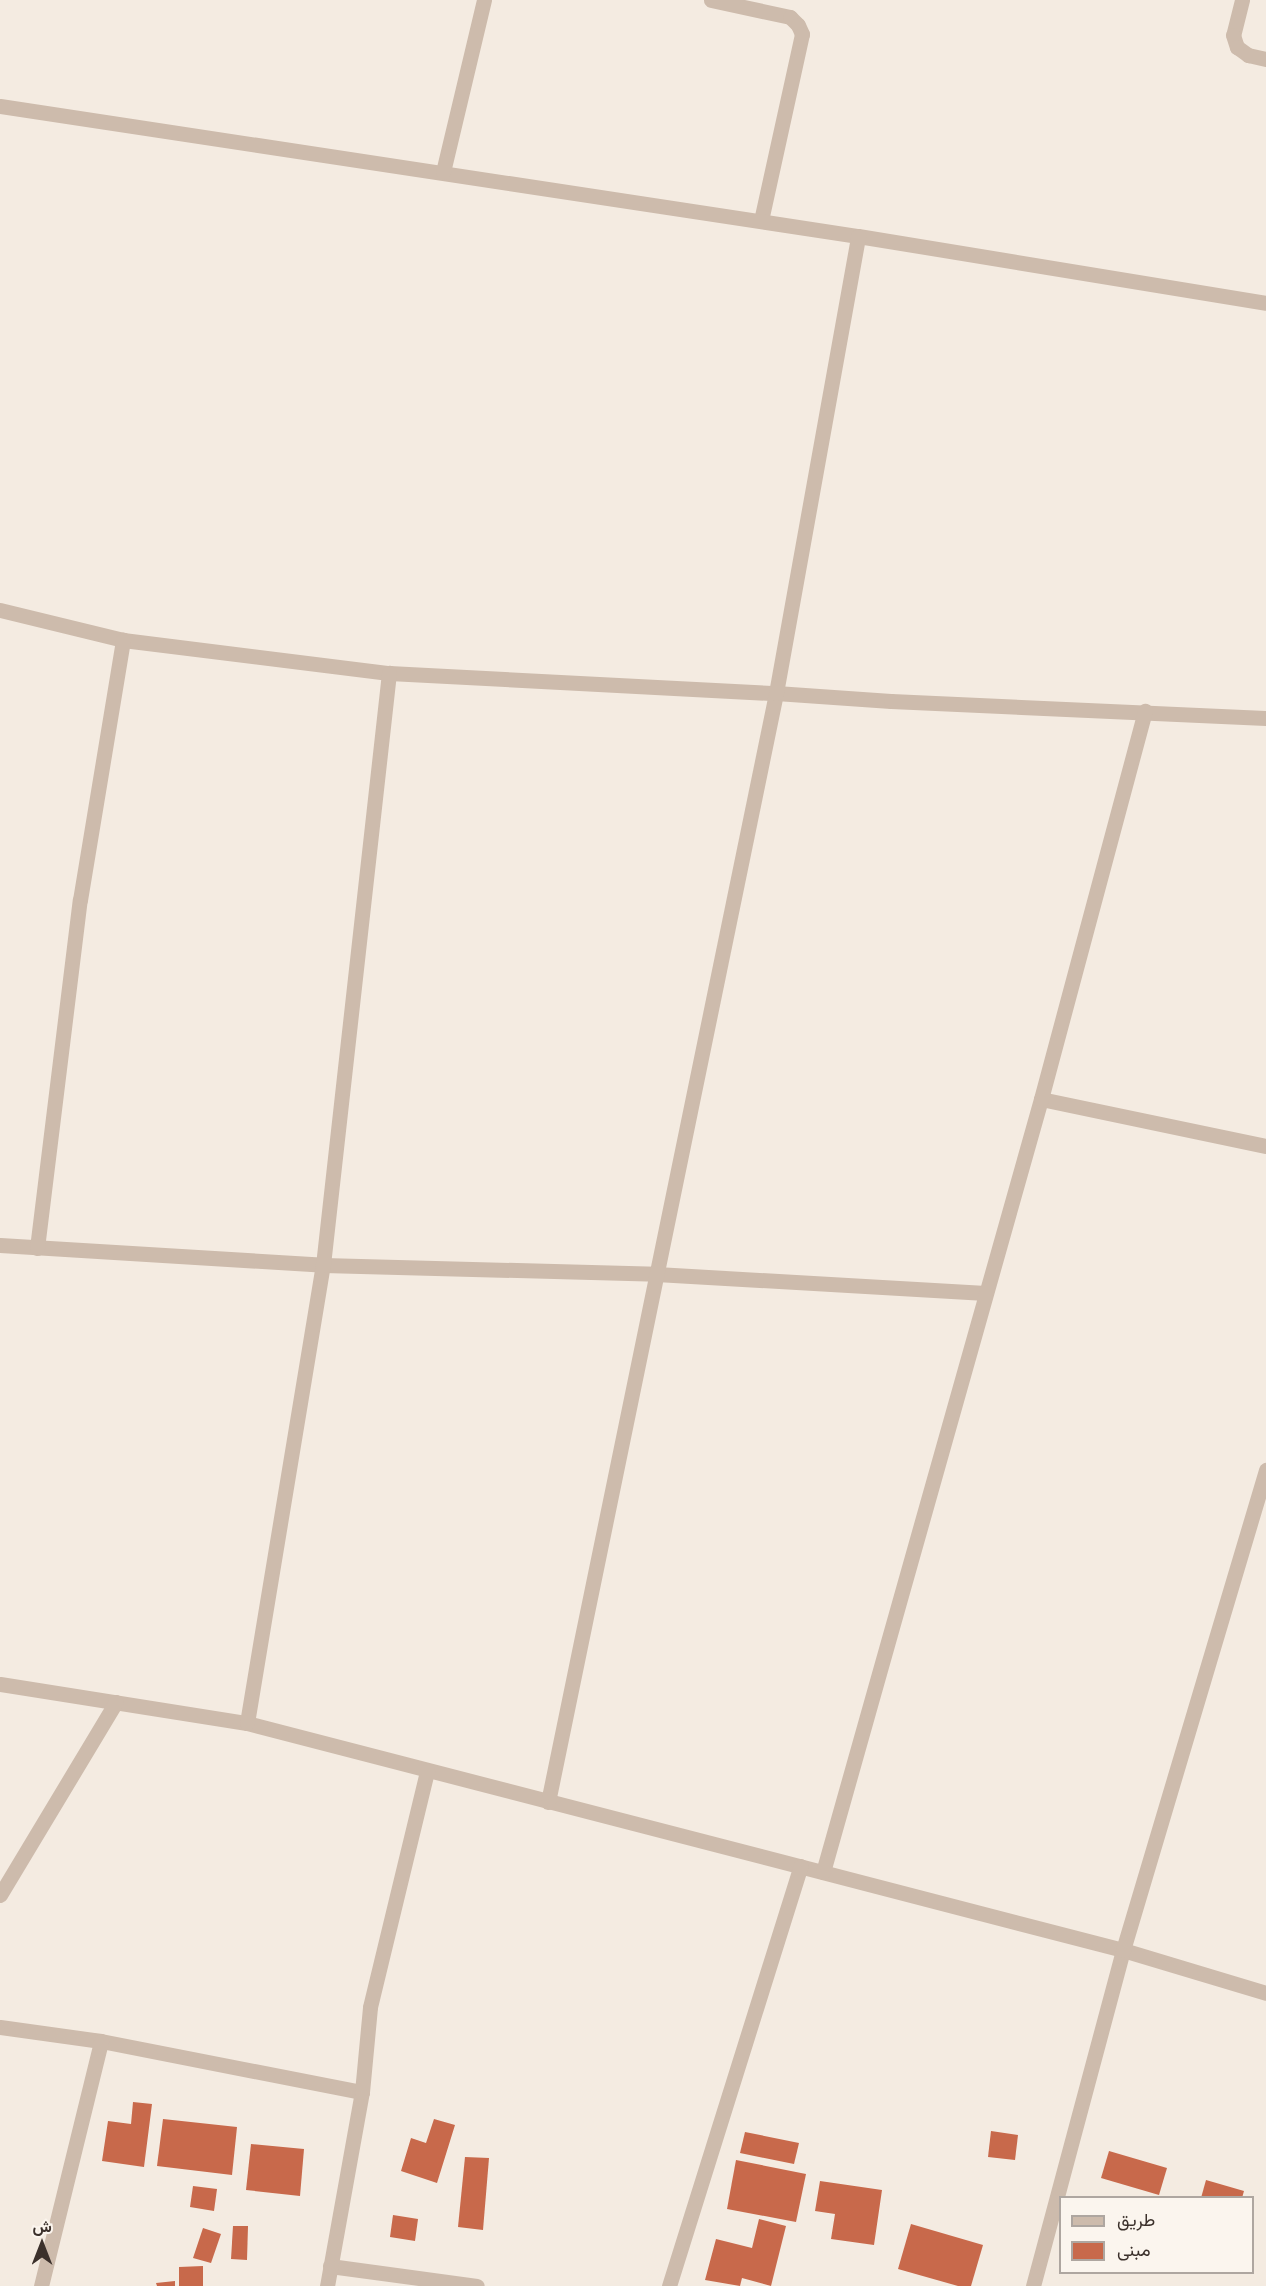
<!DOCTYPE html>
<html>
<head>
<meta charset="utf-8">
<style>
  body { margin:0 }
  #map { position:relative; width:1266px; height:2286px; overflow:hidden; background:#f4ebe1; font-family:"Open Sans",Vazirmatn,sans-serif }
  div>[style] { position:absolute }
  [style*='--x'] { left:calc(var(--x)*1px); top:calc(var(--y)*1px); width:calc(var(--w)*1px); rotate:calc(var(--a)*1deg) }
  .building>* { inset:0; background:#c8694b }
  .minor>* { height:15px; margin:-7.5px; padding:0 7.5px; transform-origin:7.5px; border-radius:7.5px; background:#cdbbac }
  span { translate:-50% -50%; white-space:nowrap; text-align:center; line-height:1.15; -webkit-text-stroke:4.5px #fbf5ee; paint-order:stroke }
  .legend { position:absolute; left:1059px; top:2196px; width:195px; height:78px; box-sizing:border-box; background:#fbf5ee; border:2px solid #aea6a0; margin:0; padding:8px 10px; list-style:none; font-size:18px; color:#3b302b }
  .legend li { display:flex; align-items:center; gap:12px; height:30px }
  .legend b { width:30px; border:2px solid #aea6a0 }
  .north { position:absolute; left:12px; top:2214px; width:60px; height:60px; -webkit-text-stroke:4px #fbf5ee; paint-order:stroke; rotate:0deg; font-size:16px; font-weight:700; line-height:24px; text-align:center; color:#3b302b }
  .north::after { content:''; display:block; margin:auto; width:21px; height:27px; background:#3b302b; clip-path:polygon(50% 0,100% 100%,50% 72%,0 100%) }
</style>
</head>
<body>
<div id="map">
  <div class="building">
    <div style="clip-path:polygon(133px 2102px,152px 2104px,144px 2167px,102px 2161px,108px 2121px,131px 2124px)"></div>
    <div style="clip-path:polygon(163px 2119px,237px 2127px,232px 2175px,157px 2166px)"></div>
    <div style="clip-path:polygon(434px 2119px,455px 2125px,437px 2183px,401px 2171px,411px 2138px,426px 2143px)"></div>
    <div style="clip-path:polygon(991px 2131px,1018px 2135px,1015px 2160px,988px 2157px)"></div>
    <div style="clip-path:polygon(745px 2132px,799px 2143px,794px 2164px,740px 2153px)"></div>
    <div style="clip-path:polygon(251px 2144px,304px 2149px,300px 2196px,246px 2190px)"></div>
    <div style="clip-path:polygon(1109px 2151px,1167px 2168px,1159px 2195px,1101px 2178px)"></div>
    <div style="clip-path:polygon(465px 2157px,489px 2158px,483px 2230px,458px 2227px)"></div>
    <div style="clip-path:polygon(736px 2160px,806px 2174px,796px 2222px,727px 2209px)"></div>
    <div style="clip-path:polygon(1206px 2180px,1244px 2191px,1242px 2198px,1201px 2198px)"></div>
    <div style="clip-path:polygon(820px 2181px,882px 2190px,874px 2245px,831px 2239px,835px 2214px,815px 2211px)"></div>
    <div style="clip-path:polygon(193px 2186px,217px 2189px,214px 2211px,190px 2207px)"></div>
    <div style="clip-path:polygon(393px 2215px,418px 2219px,415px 2241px,390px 2237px)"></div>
    <div style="clip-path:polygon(759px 2219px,786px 2226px,771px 2286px,742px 2278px,740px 2286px,705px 2280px,716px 2239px,752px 2248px)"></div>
    <div style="clip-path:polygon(911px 2224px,983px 2245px,971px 2286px,958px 2286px,898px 2269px)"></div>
    <div style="clip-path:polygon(233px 2226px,248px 2226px,247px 2260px,231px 2259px)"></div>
    <div style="clip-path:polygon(203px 2228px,221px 2234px,211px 2263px,193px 2258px)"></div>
    <div style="clip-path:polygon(203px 2266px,203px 2286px,179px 2286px,179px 2267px)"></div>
    <div style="clip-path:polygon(175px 2281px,175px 2286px,157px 2286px,156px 2283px)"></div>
  </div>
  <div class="minor">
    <div style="--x:711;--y:0;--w:81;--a:12.1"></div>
    <div style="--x:790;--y:17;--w:11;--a:45"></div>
    <div style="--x:798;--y:25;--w:10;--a:66"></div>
    <div style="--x:802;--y:34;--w:191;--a:102.4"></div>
    <div style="--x:1242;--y:0;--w:36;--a:104"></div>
    <div style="--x:1233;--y:35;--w:13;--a:72"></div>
    <div style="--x:1237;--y:47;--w:14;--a:36"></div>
    <div style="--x:1248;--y:55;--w:18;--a:13"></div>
    <div style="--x:0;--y:106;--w:868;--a:8.62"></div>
    <div style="--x:858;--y:236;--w:413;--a:9.3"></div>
    <div style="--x:443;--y:172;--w:177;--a:-76.6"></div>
    <div style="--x:0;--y:610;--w:127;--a:13.7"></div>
    <div style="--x:123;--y:640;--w:268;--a:7.1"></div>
    <div style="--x:389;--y:673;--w:388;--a:3"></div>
    <div style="--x:776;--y:693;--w:115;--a:4"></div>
    <div style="--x:891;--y:701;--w:375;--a:2.6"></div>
    <div style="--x:1041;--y:1099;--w:230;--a:11.8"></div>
    <div style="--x:0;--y:1245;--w:324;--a:3.5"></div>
    <div style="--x:323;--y:1265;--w:333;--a:1.5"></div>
    <div style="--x:656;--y:1274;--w:330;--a:3.3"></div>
    <div style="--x:37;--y:1248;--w:351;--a:-83"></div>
    <div style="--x:80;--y:900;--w:264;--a:-80.6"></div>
    <div style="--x:0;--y:1684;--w:250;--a:9"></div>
    <div style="--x:247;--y:1723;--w:905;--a:14.53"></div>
    <div style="--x:1123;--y:1950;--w:149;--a:16.7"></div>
    <div style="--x:247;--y:1723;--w:464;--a:-80.6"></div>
    <div style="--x:323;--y:1265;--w:596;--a:-83.64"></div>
    <div style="--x:548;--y:1802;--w:1132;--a:-78.38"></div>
    <div style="--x:776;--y:693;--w:464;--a:-79.8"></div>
    <div style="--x:823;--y:1872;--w:803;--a:-74.25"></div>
    <div style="--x:1041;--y:1099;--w:402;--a:-75"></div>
    <div style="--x:0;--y:1895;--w:225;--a:-59"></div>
    <div style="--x:0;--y:2027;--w:102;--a:7.9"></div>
    <div style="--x:101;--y:2041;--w:266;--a:11.1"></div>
    <div style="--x:330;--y:2266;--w:148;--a:7.7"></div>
    <div style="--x:41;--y:2286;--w:252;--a:-76.2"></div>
    <div style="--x:327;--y:2286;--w:197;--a:-79.8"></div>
    <div style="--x:362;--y:2092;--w:85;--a:-84.6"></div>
    <div style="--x:370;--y:2007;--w:243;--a:-76.4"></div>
    <div style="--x:669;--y:2286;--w:440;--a:-72.6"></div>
    <div style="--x:1033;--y:2286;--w:348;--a:-75"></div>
    <div style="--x:1123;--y:1950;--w:501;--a:-73.41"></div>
  </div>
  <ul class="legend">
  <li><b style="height:8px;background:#cdbbac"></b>طريق</li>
  <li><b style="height:16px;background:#c8694b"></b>مبنى</li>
  </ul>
  <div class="north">ش</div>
</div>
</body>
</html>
